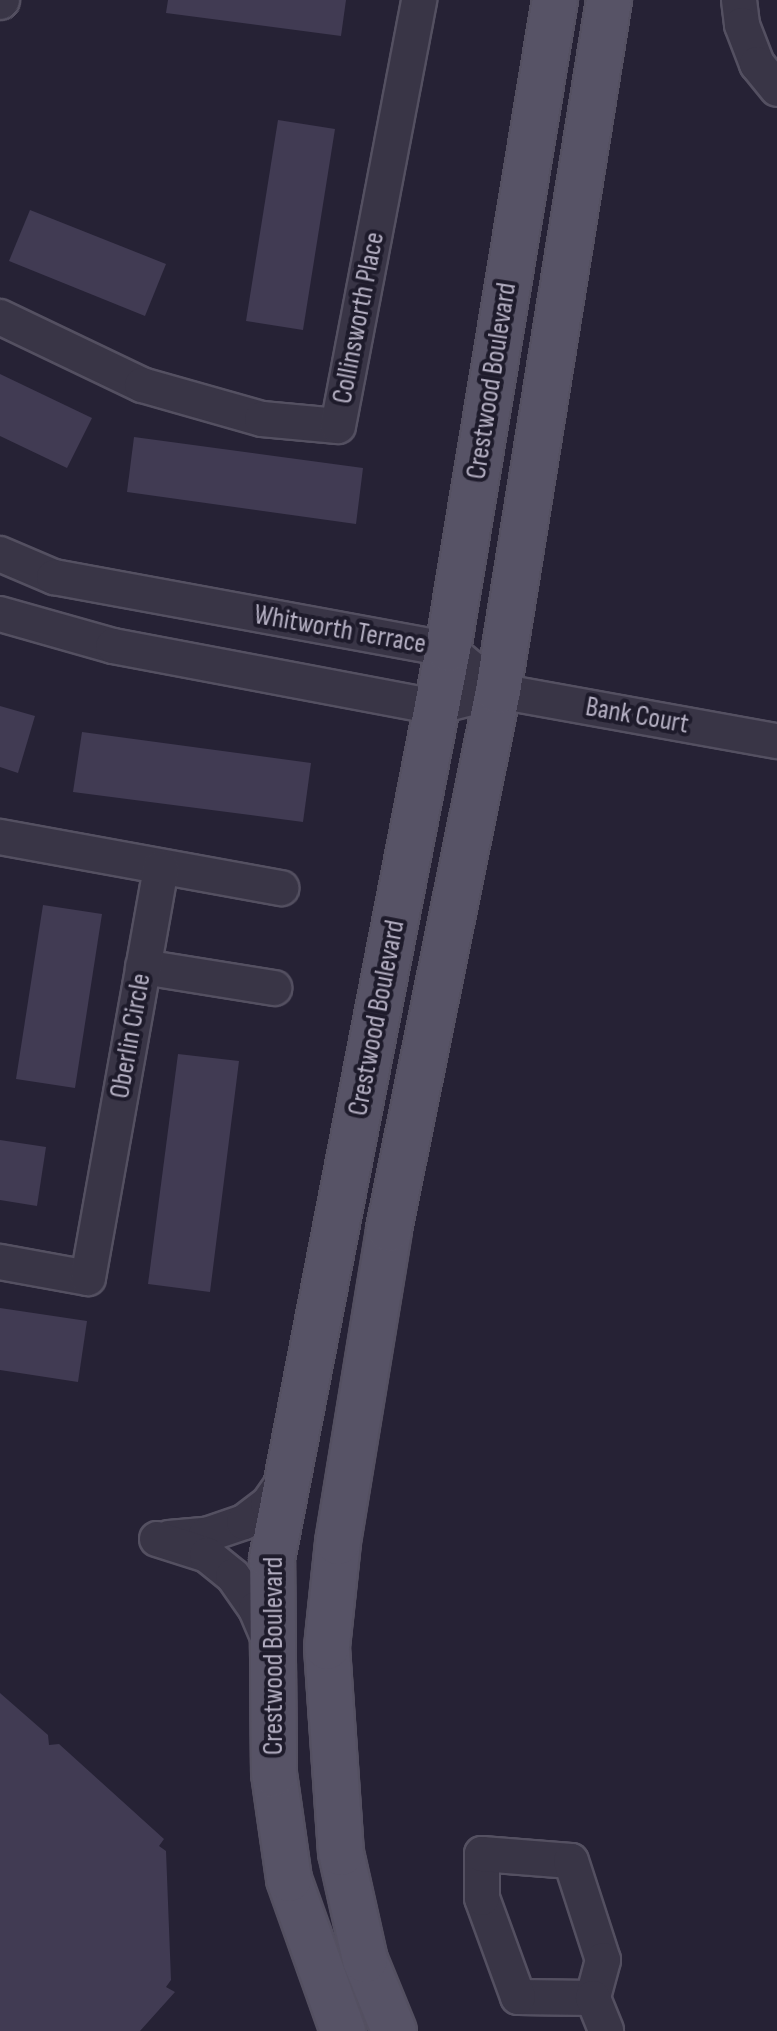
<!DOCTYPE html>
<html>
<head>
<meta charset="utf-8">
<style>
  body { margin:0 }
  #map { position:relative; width:777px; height:2031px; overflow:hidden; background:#262235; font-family:"Sofia Sans Condensed",sans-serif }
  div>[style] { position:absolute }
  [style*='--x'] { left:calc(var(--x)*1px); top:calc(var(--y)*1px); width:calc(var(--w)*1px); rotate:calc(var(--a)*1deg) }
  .building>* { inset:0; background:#413b53 }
  .roads { filter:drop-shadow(2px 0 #545061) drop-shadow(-2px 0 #545061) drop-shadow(0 2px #545061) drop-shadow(0 -2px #545061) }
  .minor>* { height:34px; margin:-17px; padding:0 17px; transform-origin:17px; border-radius:17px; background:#393546 }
  .major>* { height:44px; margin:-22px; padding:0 22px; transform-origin:22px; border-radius:22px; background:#575366 }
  span { translate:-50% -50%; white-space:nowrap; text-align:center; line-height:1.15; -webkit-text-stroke:8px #1e1b2b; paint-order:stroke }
  .street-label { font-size:28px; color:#b5b0c3 }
</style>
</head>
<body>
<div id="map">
  <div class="building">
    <div style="clip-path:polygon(168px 0,346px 0,341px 36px,166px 13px)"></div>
    <div style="clip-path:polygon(278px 120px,335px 129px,303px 330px,246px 321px)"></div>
    <div style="clip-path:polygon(30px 210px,166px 264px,145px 316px,9px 261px)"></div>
    <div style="clip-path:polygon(0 374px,92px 418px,67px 468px,0 436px)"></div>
    <div style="clip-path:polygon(134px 437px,363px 468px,356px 524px,127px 492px)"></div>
    <div style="clip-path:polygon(0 706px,35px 716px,18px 773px,0 767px)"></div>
    <div style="clip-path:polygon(82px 732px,311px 763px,303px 822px,73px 792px)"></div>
    <div style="clip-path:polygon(43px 905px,102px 914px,75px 1088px,16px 1079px)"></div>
    <div style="clip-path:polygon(178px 1054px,239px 1061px,210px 1292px,148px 1284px)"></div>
    <div style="clip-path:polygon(0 1140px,46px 1147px,37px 1206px,0 1200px)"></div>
    <div style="clip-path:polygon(0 1308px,87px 1321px,78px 1382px,0 1370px)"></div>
    <div style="clip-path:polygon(0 1693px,48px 1735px,49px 1745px,59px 1744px,164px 1839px,159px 1846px,166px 1851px,171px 1980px,166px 1987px,175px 1992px,140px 2031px,0 2031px)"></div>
  </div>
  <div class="roads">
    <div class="minor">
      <div style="--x:739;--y:0;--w:25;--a:83"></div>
      <div style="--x:742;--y:25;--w:42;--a:69"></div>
      <div style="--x:757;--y:64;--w:32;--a:51"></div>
      <div style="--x:0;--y:2;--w:3;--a:-45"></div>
      <div style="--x:0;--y:317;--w:157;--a:25.6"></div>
      <div style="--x:142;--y:385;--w:125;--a:15.8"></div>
      <div style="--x:262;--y:419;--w:76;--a:5.3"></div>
      <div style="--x:338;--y:426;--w:434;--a:-79.2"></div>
      <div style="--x:0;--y:554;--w:59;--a:23.1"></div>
      <div style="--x:54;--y:577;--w:401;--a:10.4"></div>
      <div style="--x:448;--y:649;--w:65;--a:40"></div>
      <div style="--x:0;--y:614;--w:117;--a:15.8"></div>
      <div style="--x:113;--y:646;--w:328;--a:10.7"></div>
      <div style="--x:435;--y:707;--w:65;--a:-14.3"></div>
      <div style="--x:498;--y:691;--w:283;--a:10.2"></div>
      <div style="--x:0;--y:837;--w:286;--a:10.3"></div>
      <div style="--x:143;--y:967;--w:133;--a:9.1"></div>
      <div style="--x:0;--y:1262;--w:89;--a:10.3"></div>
      <div style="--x:88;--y:1278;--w:417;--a:-79.9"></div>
      <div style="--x:169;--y:1538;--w:37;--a:-5"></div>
      <div style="--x:206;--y:1535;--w:40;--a:-18.9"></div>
      <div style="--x:244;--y:1522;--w:30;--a:-37"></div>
      <div style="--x:268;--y:1504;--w:37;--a:-55"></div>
      <div style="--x:157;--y:1539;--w:52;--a:17.7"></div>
      <div style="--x:207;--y:1555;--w:33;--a:39"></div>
      <div style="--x:233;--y:1576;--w:40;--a:55.1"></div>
      <div style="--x:256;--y:1609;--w:36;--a:67"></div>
      <div style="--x:593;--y:1998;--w:75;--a:-179.2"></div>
      <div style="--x:518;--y:1997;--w:105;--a:-110"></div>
      <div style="--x:482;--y:1898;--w:44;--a:-90"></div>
      <div style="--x:482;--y:1854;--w:89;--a:4.5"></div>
      <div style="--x:571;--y:1861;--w:104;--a:72.1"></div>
      <div style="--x:603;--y:1960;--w:39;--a:105"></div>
      <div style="--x:593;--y:1998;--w:35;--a:68"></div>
    </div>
    <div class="major">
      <div style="--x:343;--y:2031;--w:161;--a:-109.6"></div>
      <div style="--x:289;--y:1879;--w:106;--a:-98.1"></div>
      <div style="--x:274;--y:1774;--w:215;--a:-90.5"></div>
      <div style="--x:272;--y:1559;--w:927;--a:-79.05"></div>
      <div style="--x:448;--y:649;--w:658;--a:-80.64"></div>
      <div style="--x:394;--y:2031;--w:77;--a:-112.2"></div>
      <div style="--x:365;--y:1960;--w:110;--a:-102.6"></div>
      <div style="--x:341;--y:1853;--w:206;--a:-93.9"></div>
      <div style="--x:327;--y:1647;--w:106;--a:-84"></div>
      <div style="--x:338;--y:1542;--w:317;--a:-80.7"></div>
      <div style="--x:389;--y:1229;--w:549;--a:-78.55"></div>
      <div style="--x:498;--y:691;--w:700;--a:-80.87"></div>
    </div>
  </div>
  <div class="street-label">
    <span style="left:359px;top:318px;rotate:-79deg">Collinsworth Place</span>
    <span style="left:492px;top:381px;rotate:-81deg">Crestwood Boulevard</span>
    <span style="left:340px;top:630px;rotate:10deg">Whitworth Terrace</span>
    <span style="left:637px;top:716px;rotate:10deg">Bank Court</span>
    <span style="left:377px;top:1018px;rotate:-79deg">Crestwood Boulevard</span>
    <span style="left:131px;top:1036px;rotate:-80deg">Oberlin Circle</span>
    <span style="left:274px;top:1656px;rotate:-90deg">Crestwood Boulevard</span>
  </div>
</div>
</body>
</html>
